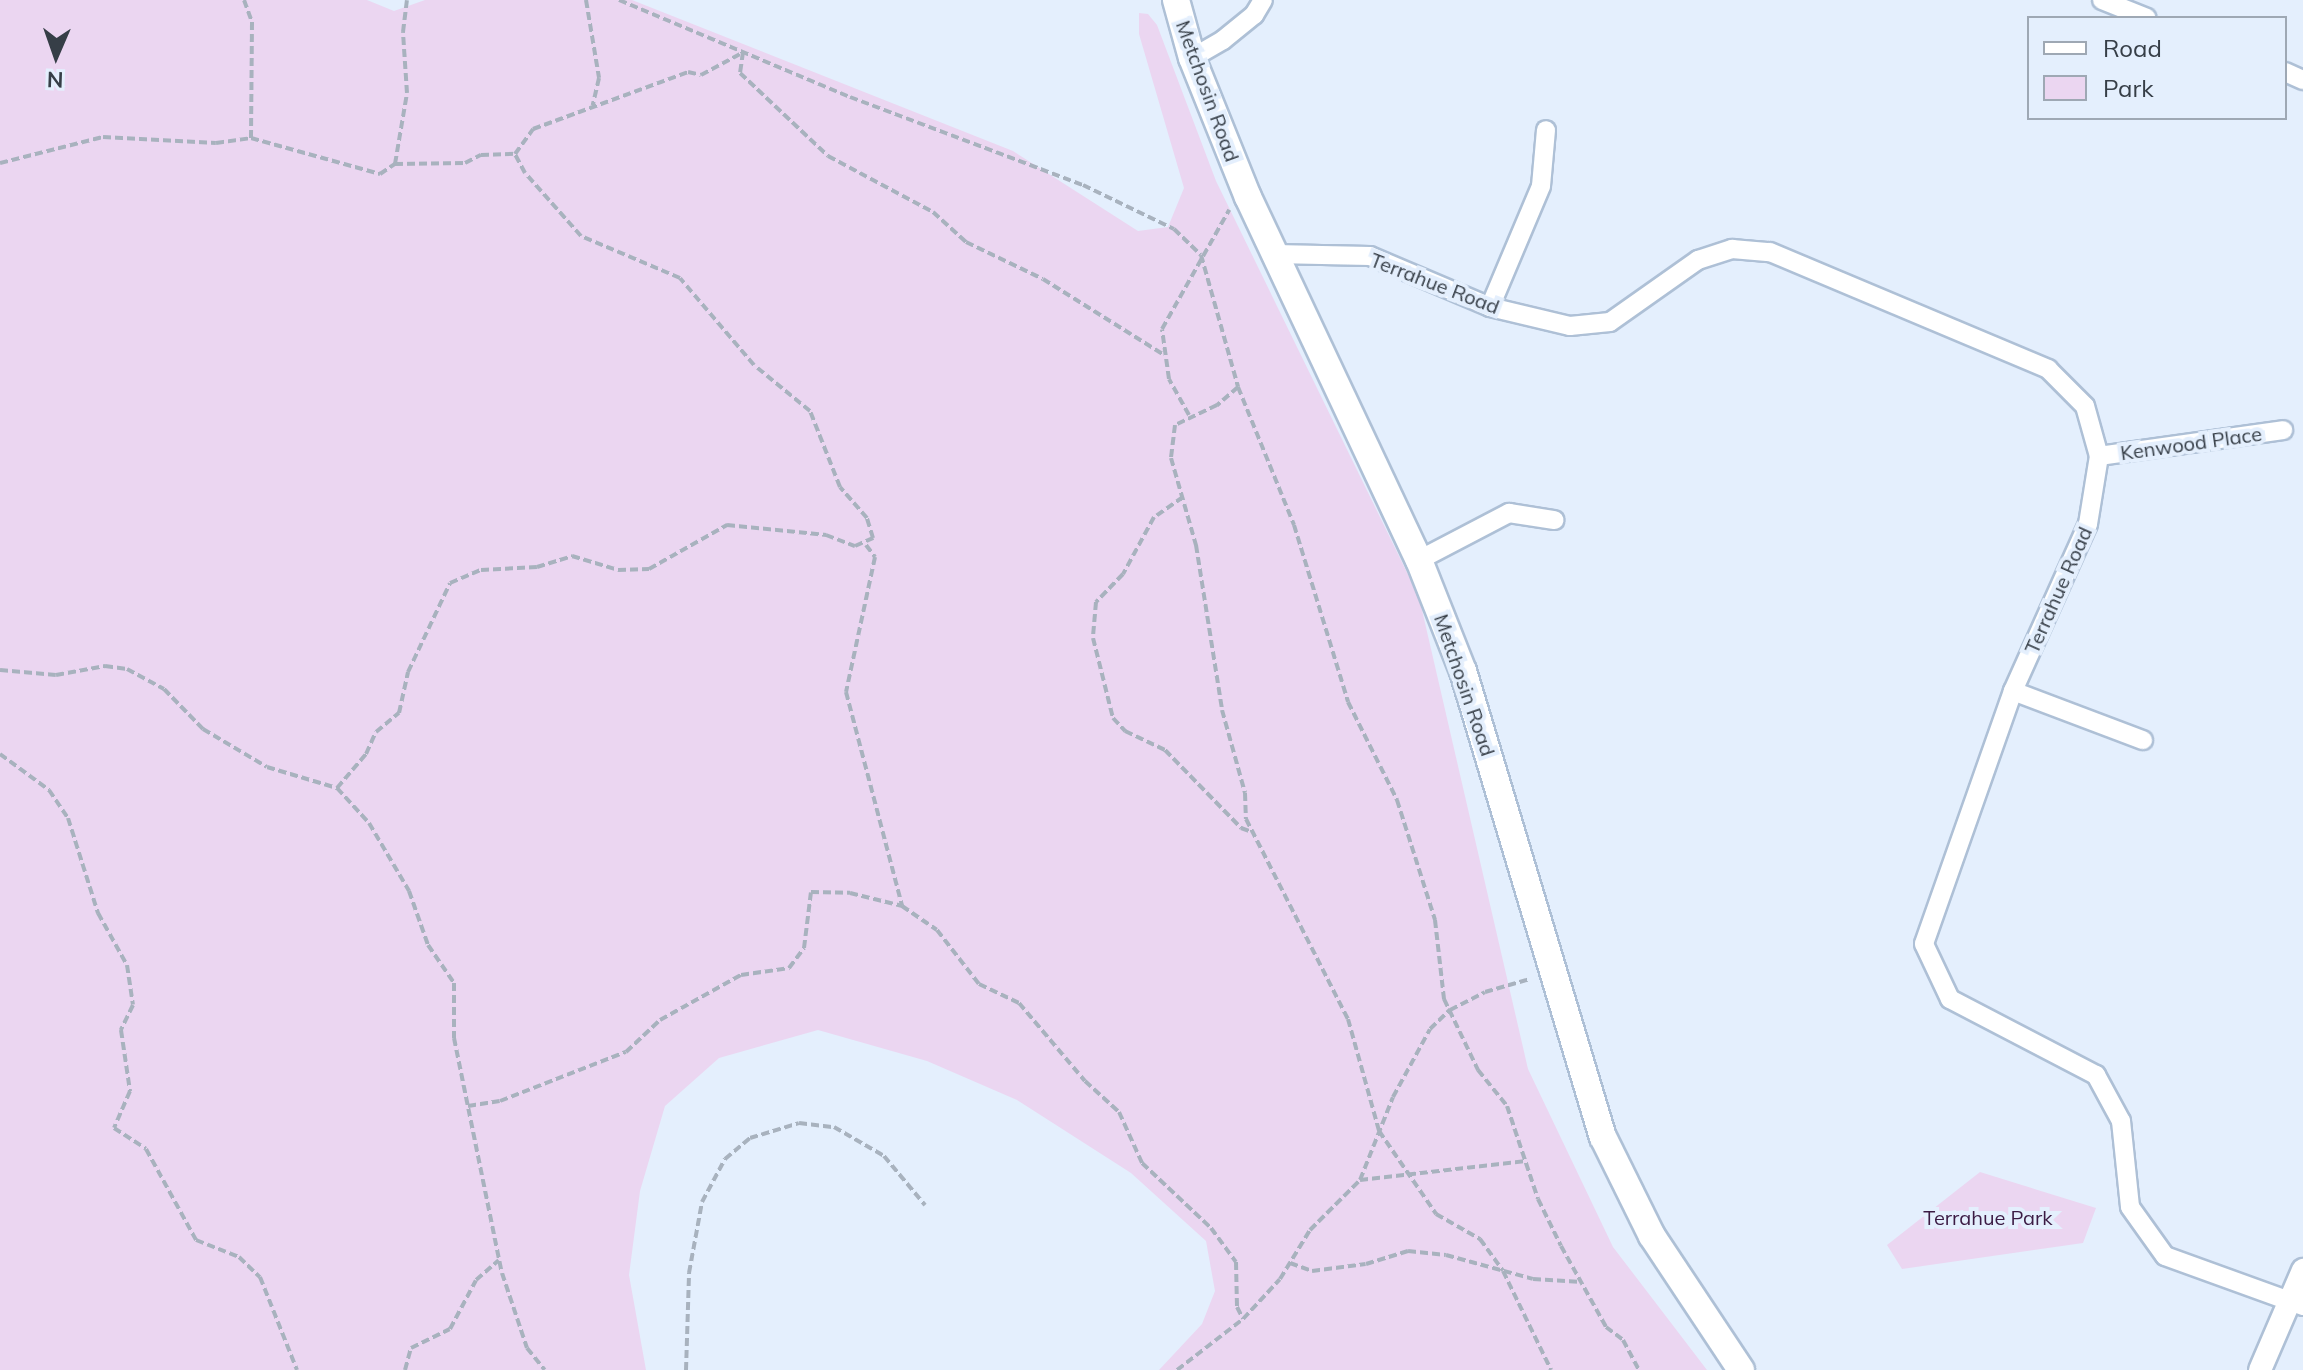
<!DOCTYPE html>
<html>
<head>
<meta charset="utf-8">
<style>
  body { margin:0 }
  #map { position:relative; width:2303px; height:1370px; overflow:hidden; background:#e4effd; font-family:Mulish,sans-serif }
  div>[style] { position:absolute }
  [style*='--x'] { left:calc(var(--x)*1px); top:calc(var(--y)*1px); width:calc(var(--w)*1px); rotate:calc(var(--a)*1deg) }
  .green>* { inset:0; background:#ebd6f1 }
  .path>* { height:4px; margin-top:-2px; transform-origin:0; background:repeating-linear-gradient(90deg,#a8b2be 0 8px,transparent 0 12px) }
  .roads { filter:drop-shadow(2px 0 #aec0d6) drop-shadow(-2px 0 #aec0d6) drop-shadow(0 2px #aec0d6) drop-shadow(0 -2px #aec0d6) }
  .minor>* { height:18px; margin:-9px; padding:0 9px; transform-origin:9px; border-radius:9px; background:#fff }
  .tertiary>* { height:22px; margin:-11px; padding:0 11px; transform-origin:11px; border-radius:11px; background:#fff }
  .secondary>* { height:26px; margin:-13px; padding:0 13px; transform-origin:13px; border-radius:13px; background:#fff }
  span { translate:-50% -50%; white-space:nowrap; text-align:center; line-height:1.15; -webkit-text-stroke:8px #e4effd; paint-order:stroke }
  .street-label { font-size:20px; color:#363e47 }
  .park-label { font-size:20px; color:#3b1b44 }
  .legend { position:absolute; left:2027px; top:16px; width:260px; height:104px; box-sizing:border-box; background:#e4effd; border:2px solid #9ea8b4; margin:0; padding:10px 14px; list-style:none; font-size:24px; color:#363e47 }
  .legend li { display:flex; align-items:center; gap:16px; height:40px }
  .legend b { width:40px; border:2px solid #9ea8b4 }
  .north { position:absolute; left:16px; top:16px; width:80px; height:80px; -webkit-text-stroke:6px #e4effd; paint-order:stroke; rotate:182deg; font-size:22px; font-weight:700; line-height:32px; text-align:center; color:#363e47 }
  .north::after { content:''; display:block; margin:auto; width:28px; height:36px; background:#363e47; clip-path:polygon(50% 0,100% 100%,50% 72%,0 100%) }
</style>
</head>
<body>
<div id="map">
  <div class="green">
    <div style="clip-path:polygon(0 0,367px 0,394px 11px,425px 0,632px 0,1013px 151px,1138px 231px,1168px 227px,1184px 188px,1139px 34px,1139px 13px,1148px 14px,1157px 25px,1216px 181px,1419px 597px,1528px 1069px,1613px 1247px,1707px 1370px,1159px 1370px,1202px 1324px,1215px 1291px,1206px 1241px,1131px 1173px,1017px 1100px,927px 1061px,818px 1030px,719px 1058px,665px 1106px,640px 1191px,629px 1275px,646px 1370px,0 1370px)"></div>
    <div style="clip-path:polygon(1980px 1172px,2096px 1208px,2083px 1243px,1902px 1269px,1887px 1245px)"></div>
  </div>
  <div class="path">
    <div style="--x:244;--y:0;--w:23;--a:70"></div>
    <div style="--x:252;--y:22;--w:116;--a:90.5"></div>
    <div style="--x:586;--y:0;--w:79;--a:80.5"></div>
    <div style="--x:599;--y:78;--w:28;--a:103"></div>
    <div style="--x:619;--y:0;--w:251;--a:22.8"></div>
    <div style="--x:850;--y:97;--w:249;--a:20.7"></div>
    <div style="--x:1083;--y:185;--w:101;--a:25.8"></div>
    <div style="--x:1174;--y:229;--w:37;--a:44"></div>
    <div style="--x:1201;--y:255;--w:137;--a:74.3"></div>
    <div style="--x:1238;--y:387;--w:149;--a:67.9"></div>
    <div style="--x:1294;--y:525;--w:185;--a:73"></div>
    <div style="--x:1348;--y:702;--w:110;--a:63.4"></div>
    <div style="--x:1397;--y:800;--w:126;--a:72.4"></div>
    <div style="--x:1435;--y:920;--w:80;--a:83.5"></div>
    <div style="--x:1444;--y:999;--w:79;--a:64.4"></div>
    <div style="--x:1478;--y:1070;--w:46;--a:51.1"></div>
    <div style="--x:1507;--y:1106;--w:98;--a:71.6"></div>
    <div style="--x:1538;--y:1199;--w:52;--a:63.9"></div>
    <div style="--x:1561;--y:1246;--w:93;--a:60.9"></div>
    <div style="--x:1606;--y:1327;--w:21;--a:37"></div>
    <div style="--x:1623;--y:1340;--w:34;--a:62"></div>
    <div style="--x:743;--y:52;--w:21;--a:98"></div>
    <div style="--x:740;--y:73;--w:121;--a:43.3"></div>
    <div style="--x:828;--y:156;--w:119;--a:28.1"></div>
    <div style="--x:933;--y:212;--w:45;--a:42.3"></div>
    <div style="--x:966;--y:242;--w:85;--a:25.7"></div>
    <div style="--x:1043;--y:279;--w:143;--a:32.1"></div>
    <div style="--x:0;--y:163;--w:106;--a:-14.2"></div>
    <div style="--x:103;--y:137;--w:113;--a:3"></div>
    <div style="--x:216;--y:143;--w:35;--a:-8"></div>
    <div style="--x:251;--y:138;--w:134;--a:15.6"></div>
    <div style="--x:380;--y:174;--w:18;--a:-34"></div>
    <div style="--x:395;--y:164;--w:70;--a:-0.8"></div>
    <div style="--x:465;--y:163;--w:18;--a:-27"></div>
    <div style="--x:481;--y:155;--w:34;--a:-2"></div>
    <div style="--x:515;--y:154;--w:31;--a:-54"></div>
    <div style="--x:533;--y:129;--w:165;--a:-20.2"></div>
    <div style="--x:688;--y:72;--w:13;--a:13"></div>
    <div style="--x:701;--y:75;--w:47;--a:-28.2"></div>
    <div style="--x:395;--y:164;--w:72;--a:-80.4"></div>
    <div style="--x:407;--y:93;--w:61;--a:-93.8"></div>
    <div style="--x:403;--y:32;--w:32;--a:-83"></div>
    <div style="--x:1238;--y:387;--w:28;--a:139"></div>
    <div style="--x:1217;--y:405;--w:47;--a:154.5"></div>
    <div style="--x:1175;--y:425;--w:33;--a:97"></div>
    <div style="--x:1171;--y:458;--w:91;--a:74"></div>
    <div style="--x:1196;--y:545;--w:167;--a:81"></div>
    <div style="--x:1222;--y:710;--w:86;--a:74.5"></div>
    <div style="--x:1245;--y:793;--w:26;--a:88"></div>
    <div style="--x:1246;--y:819;--w:225;--a:63"></div>
    <div style="--x:1348;--y:1019;--w:116;--a:74.5"></div>
    <div style="--x:1379;--y:1131;--w:101;--a:55.5"></div>
    <div style="--x:1436;--y:1214;--w:51;--a:29.6"></div>
    <div style="--x:1480;--y:1239;--w:39;--a:54"></div>
    <div style="--x:1503;--y:1271;--w:110;--a:64.1"></div>
    <div style="--x:1189;--y:415;--w:41;--a:-119.1"></div>
    <div style="--x:1169;--y:379;--w:50;--a:-98"></div>
    <div style="--x:1162;--y:329;--w:137;--a:-60.6"></div>
    <div style="--x:1183;--y:497;--w:35;--a:145"></div>
    <div style="--x:1154;--y:517;--w:65;--a:118.5"></div>
    <div style="--x:1123;--y:574;--w:39;--a:134"></div>
    <div style="--x:1096;--y:602;--w:36;--a:95"></div>
    <div style="--x:1093;--y:638;--w:82;--a:76"></div>
    <div style="--x:1113;--y:718;--w:18;--a:47"></div>
    <div style="--x:1125;--y:731;--w:44;--a:25.4"></div>
    <div style="--x:1165;--y:750;--w:109;--a:45.7"></div>
    <div style="--x:1241;--y:828;--w:12;--a:20"></div>
    <div style="--x:866;--y:545;--w:15;--a:53"></div>
    <div style="--x:875;--y:557;--w:138;--a:102.1"></div>
    <div style="--x:846;--y:692;--w:221;--a:75.3"></div>
    <div style="--x:902;--y:906;--w:42;--a:34.4"></div>
    <div style="--x:937;--y:930;--w:68;--a:52.1"></div>
    <div style="--x:979;--y:984;--w:44;--a:25.4"></div>
    <div style="--x:1019;--y:1003;--w:102;--a:49.8"></div>
    <div style="--x:1085;--y:1081;--w:46;--a:42.4"></div>
    <div style="--x:1119;--y:1112;--w:56;--a:65.7"></div>
    <div style="--x:1142;--y:1163;--w:95;--a:43.3"></div>
    <div style="--x:1211;--y:1228;--w:42;--a:53.7"></div>
    <div style="--x:1236;--y:1262;--w:45;--a:88.7"></div>
    <div style="--x:1237;--y:1307;--w:13;--a:63"></div>
    <div style="--x:0;--y:670;--w:56;--a:5.1"></div>
    <div style="--x:56;--y:675;--w:50;--a:-10.4"></div>
    <div style="--x:105;--y:666;--w:22;--a:8"></div>
    <div style="--x:127;--y:669;--w:42;--a:28.4"></div>
    <div style="--x:164;--y:689;--w:56;--a:45.7"></div>
    <div style="--x:203;--y:729;--w:74;--a:30.7"></div>
    <div style="--x:267;--y:767;--w:73;--a:16.7"></div>
    <div style="--x:337;--y:788;--w:47;--a:47.6"></div>
    <div style="--x:369;--y:823;--w:79;--a:59.5"></div>
    <div style="--x:409;--y:891;--w:57;--a:70.6"></div>
    <div style="--x:428;--y:945;--w:46;--a:55.6"></div>
    <div style="--x:454;--y:983;--w:55;--a:90"></div>
    <div style="--x:454;--y:1038;--w:240;--a:78.5"></div>
    <div style="--x:502;--y:1273;--w:79;--a:71.6"></div>
    <div style="--x:527;--y:1348;--w:28;--a:51"></div>
    <div style="--x:0;--y:754;--w:61;--a:36.3"></div>
    <div style="--x:49;--y:790;--w:34;--a:56"></div>
    <div style="--x:68;--y:818;--w:100;--a:72.5"></div>
    <div style="--x:98;--y:913;--w:60;--a:60.9"></div>
    <div style="--x:127;--y:965;--w:40;--a:81.5"></div>
    <div style="--x:133;--y:1005;--w:28;--a:116"></div>
    <div style="--x:121;--y:1030;--w:62;--a:81.6"></div>
    <div style="--x:130;--y:1091;--w:40;--a:113.4"></div>
    <div style="--x:114;--y:1128;--w:38;--a:33"></div>
    <div style="--x:146;--y:1149;--w:104;--a:61.2"></div>
    <div style="--x:196;--y:1240;--w:46;--a:21.6"></div>
    <div style="--x:239;--y:1257;--w:29;--a:44"></div>
    <div style="--x:260;--y:1277;--w:100;--a:68.3"></div>
    <div style="--x:337;--y:788;--w:45;--a:-49.5"></div>
    <div style="--x:366;--y:754;--w:24;--a:-66"></div>
    <div style="--x:376;--y:732;--w:30;--a:-40"></div>
    <div style="--x:399;--y:713;--w:42;--a:-77.6"></div>
    <div style="--x:408;--y:672;--w:98;--a:-64.7"></div>
    <div style="--x:450;--y:583;--w:34;--a:-23"></div>
    <div style="--x:481;--y:570;--w:56;--a:-3.1"></div>
    <div style="--x:537;--y:567;--w:37;--a:-17"></div>
    <div style="--x:572;--y:556;--w:48;--a:16.9"></div>
    <div style="--x:618;--y:570;--w:31;--a:-2"></div>
    <div style="--x:649;--y:569;--w:90;--a:-29.4"></div>
    <div style="--x:727;--y:525;--w:100;--a:5.8"></div>
    <div style="--x:826;--y:535;--w:31;--a:21"></div>
    <div style="--x:855;--y:546;--w:20;--a:-24"></div>
    <div style="--x:873;--y:538;--w:21;--a:-107"></div>
    <div style="--x:867;--y:518;--w:41;--a:-131.1"></div>
    <div style="--x:840;--y:487;--w:82;--a:-111.5"></div>
    <div style="--x:810;--y:411;--w:72;--a:-140.6"></div>
    <div style="--x:754;--y:365;--w:114;--a:-130.4"></div>
    <div style="--x:680;--y:278;--w:108;--a:-157"></div>
    <div style="--x:581;--y:236;--w:84;--a:-131.6"></div>
    <div style="--x:525;--y:173;--w:21;--a:-118"></div>
    <div style="--x:468;--y:1106;--w:32;--a:-9"></div>
    <div style="--x:500;--y:1101;--w:135;--a:-21.3"></div>
    <div style="--x:626;--y:1052;--w:47;--a:-43.3"></div>
    <div style="--x:660;--y:1020;--w:93;--a:-29.1"></div>
    <div style="--x:741;--y:975;--w:49;--a:-8.3"></div>
    <div style="--x:789;--y:968;--w:25;--a:-53"></div>
    <div style="--x:804;--y:948;--w:56;--a:-82.9"></div>
    <div style="--x:811;--y:892;--w:39;--a:1"></div>
    <div style="--x:850;--y:893;--w:54;--a:14"></div>
    <div style="--x:1360;--y:1180;--w:168;--a:-6.5"></div>
    <div style="--x:1290;--y:1263;--w:23;--a:20"></div>
    <div style="--x:1312;--y:1271;--w:54;--a:-7.4"></div>
    <div style="--x:1366;--y:1264;--w:44;--a:-17.2"></div>
    <div style="--x:1408;--y:1251;--w:38;--a:6"></div>
    <div style="--x:1446;--y:1255;--w:90;--a:15.4"></div>
    <div style="--x:1533;--y:1279;--w:49;--a:3.5"></div>
    <div style="--x:405;--y:1370;--w:23;--a:-75"></div>
    <div style="--x:411;--y:1348;--w:43;--a:-26"></div>
    <div style="--x:450;--y:1329;--w:55;--a:-62"></div>
    <div style="--x:476;--y:1280;--w:30;--a:-41"></div>
    <div style="--x:686;--y:1370;--w:97;--a:-88.2"></div>
    <div style="--x:689;--y:1273;--w:72;--a:-79.6"></div>
    <div style="--x:702;--y:1202;--w:49;--a:-61.9"></div>
    <div style="--x:725;--y:1159;--w:33;--a:-40"></div>
    <div style="--x:750;--y:1138;--w:51;--a:-17"></div>
    <div style="--x:799;--y:1123;--w:35;--a:7"></div>
    <div style="--x:834;--y:1127;--w:58;--a:30.1"></div>
    <div style="--x:884;--y:1156;--w:64;--a:50.1"></div>
    <div style="--x:1177;--y:1370;--w:83;--a:-37.7"></div>
    <div style="--x:1243;--y:1319;--w:54;--a:-47.2"></div>
    <div style="--x:1280;--y:1279;--w:57;--a:-58.5"></div>
    <div style="--x:1310;--y:1230;--w:71;--a:-45"></div>
    <div style="--x:1360;--y:1180;--w:89;--a:-68.3"></div>
    <div style="--x:1393;--y:1097;--w:77;--a:-61.4"></div>
    <div style="--x:1430;--y:1029;--w:28;--a:-44"></div>
    <div style="--x:1450;--y:1010;--w:39;--a:-27"></div>
    <div style="--x:1485;--y:992;--w:47;--a:-16.1"></div>
  </div>
  <div class="roads">
    <div class="minor">
      <div style="--x:2102;--y:0;--w:48;--a:21.8"></div>
      <div style="--x:1192;--y:58;--w:36;--a:-30"></div>
      <div style="--x:1223;--y:40;--w:40;--a:-39"></div>
      <div style="--x:1254;--y:15;--w:17;--a:-59"></div>
      <div style="--x:2285;--y:72;--w:20;--a:24"></div>
      <div style="--x:1274;--y:254;--w:96;--a:1.2"></div>
      <div style="--x:1370;--y:256;--w:130;--a:23"></div>
      <div style="--x:1490;--y:307;--w:82;--a:13.4"></div>
      <div style="--x:1570;--y:326;--w:40;--a:-5.7"></div>
      <div style="--x:1610;--y:322;--w:108;--a:-35.2"></div>
      <div style="--x:1698;--y:260;--w:36;--a:-18"></div>
      <div style="--x:1732;--y:249;--w:38;--a:5"></div>
      <div style="--x:1770;--y:252;--w:302;--a:22.8"></div>
      <div style="--x:2048;--y:369;--w:52;--a:45"></div>
      <div style="--x:2085;--y:406;--w:52;--a:74.4"></div>
      <div style="--x:2099;--y:456;--w:69;--a:99.2"></div>
      <div style="--x:2088;--y:524;--w:183;--a:114.2"></div>
      <div style="--x:2013;--y:691;--w:268;--a:109.4"></div>
      <div style="--x:1924;--y:944;--w:61;--a:64.7"></div>
      <div style="--x:1950;--y:999;--w:165;--a:27.5"></div>
      <div style="--x:2096;--y:1075;--w:52;--a:61.5"></div>
      <div style="--x:2121;--y:1121;--w:86;--a:84"></div>
      <div style="--x:2130;--y:1207;--w:60;--a:54.5"></div>
      <div style="--x:2165;--y:1256;--w:147;--a:19.9"></div>
      <div style="--x:1490;--y:307;--w:131;--a:-67.1"></div>
      <div style="--x:1541;--y:186;--w:56;--a:-84.9"></div>
      <div style="--x:2099;--y:456;--w:186;--a:-8"></div>
      <div style="--x:1419;--y:560;--w:102;--a:-27.6"></div>
      <div style="--x:1509;--y:513;--w:46;--a:8.8"></div>
      <div style="--x:2013;--y:691;--w:139;--a:20.7"></div>
    </div>
    <div class="tertiary">
      <div style="--x:2260;--y:1370;--w:109;--a:-66.7"></div>
    </div>
    <div class="secondary">
      <div style="--x:1176;--y:0;--w:60;--a:74.6"></div>
      <div style="--x:1192;--y:58;--w:150;--a:68.1"></div>
      <div style="--x:1248;--y:197;--w:401;--a:64.8"></div>
      <div style="--x:1419;--y:560;--w:119;--a:68.4"></div>
      <div style="--x:1463;--y:671;--w:487;--a:73.3"></div>
      <div style="--x:1603;--y:1137;--w:110;--a:63.7"></div>
      <div style="--x:1652;--y:1236;--w:161;--a:56.4"></div>
    </div>
  </div>
  <div class="street-label">
    <span style="left:1208px;top:91px;rotate:70deg">Metchosin Road</span>
    <span style="left:1435px;top:283px;rotate:21deg">Terrahue Road</span>
    <span style="left:2191px;top:443px;rotate:-8deg">Kenwood Place</span>
    <span style="left:2058px;top:590px;rotate:-66deg">Terrahue Road</span>
    <span style="left:1465px;top:685px;rotate:71deg">Metchosin Road</span>
  </div>
  <div class="park-label">
    <span style="left:1988px;top:1217px">Terrahue Park</span>
  </div>
  <ul class="legend">
  <li><b style="height:10px;background:#fff"></b>Road</li>
  <li><b style="height:22px;background:#ebd6f1"></b>Park</li>
  </ul>
  <div class="north">N</div>
</div>
</body>
</html>
